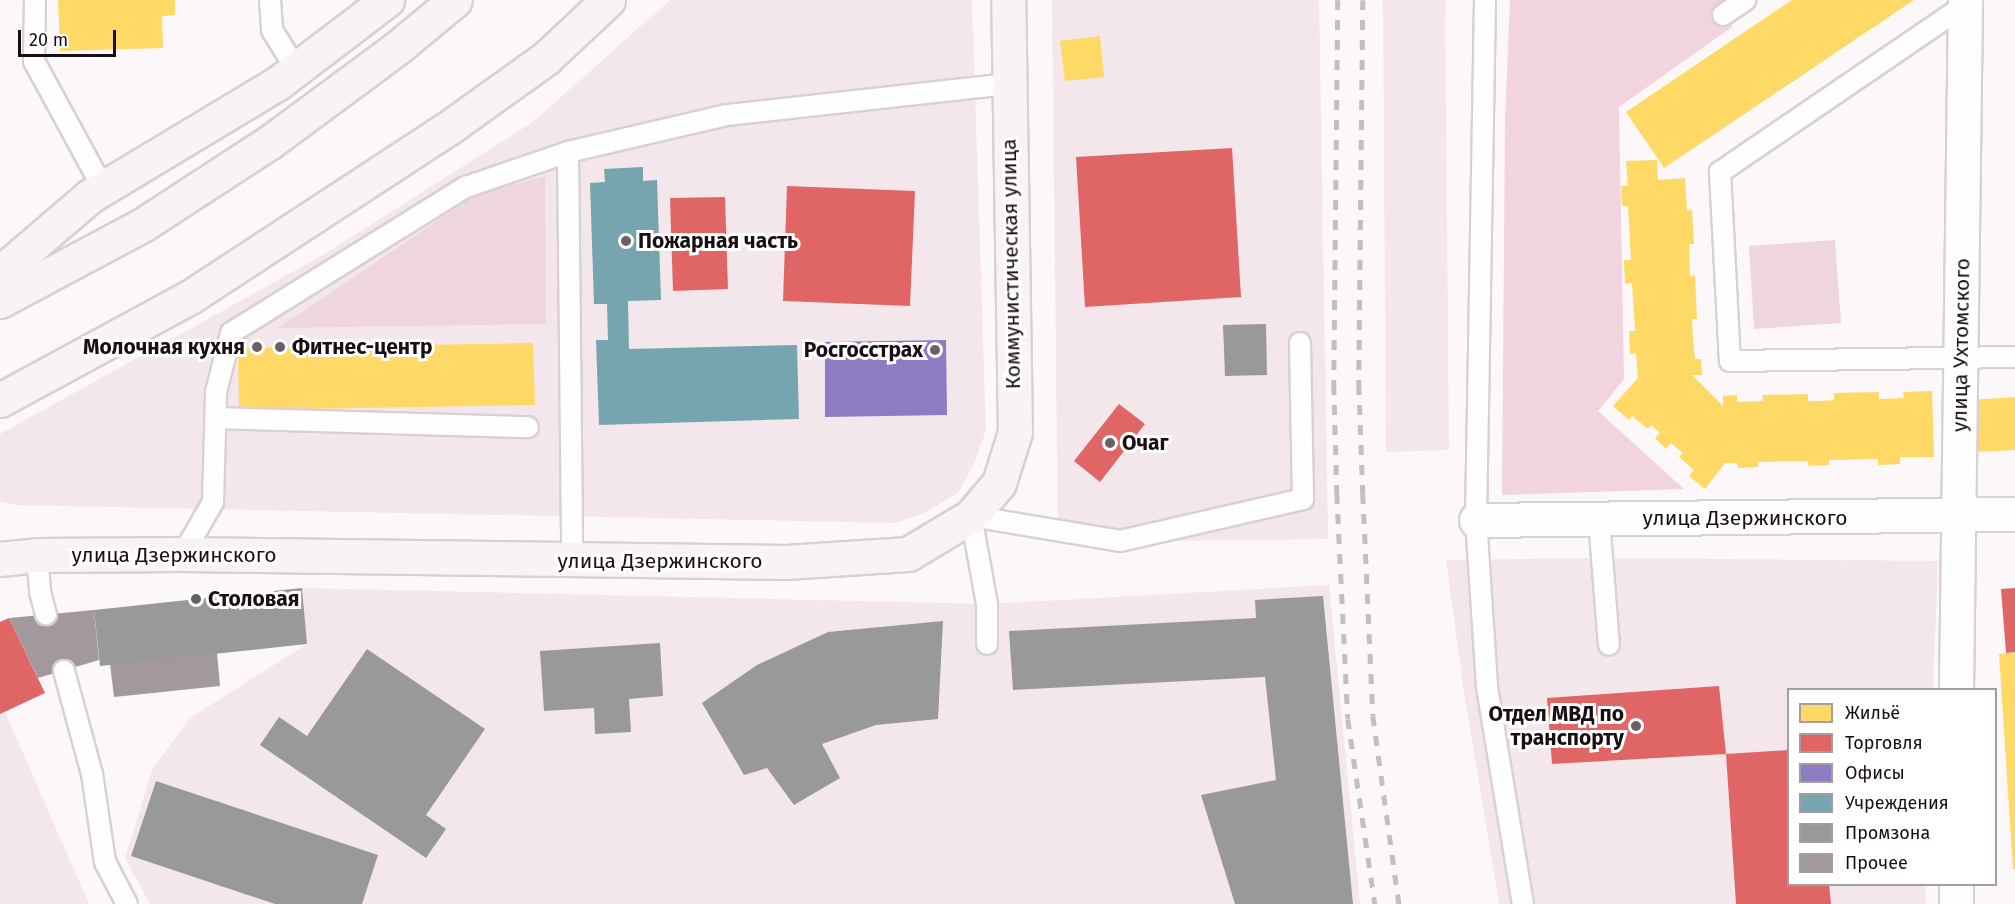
<!DOCTYPE html>
<html>
<head>
<meta charset="utf-8">
<style>
  body { margin:0 }
  #map { position:relative; width:2015px; height:904px; overflow:hidden; background:#fcf7f9; font-family:"Fira Sans",sans-serif }
  div>[style] { position:absolute }
  [style*='--x'] { left:calc(var(--x)*1px); top:calc(var(--y)*1px); width:calc(var(--w)*1px); rotate:calc(var(--a)*1deg) }
  .built>* { inset:0; background:#f4e7ec }
  .green>* { inset:0; background:#eed5e0 }
  .forest>* { inset:0; background:#f1d4e0 }
  .homes>* { inset:0; background:#ffd966 }
  .shops>* { inset:0; background:#e06666 }
  .offices>* { inset:0; background:#8e7cc3 }
  .public>* { inset:0; background:#76a5af }
  .industry>* { inset:0; background:#999 }
  .building>* { inset:0; background:#a3999d }
  .roads { filter:drop-shadow(2px 0 #d9d0d4) drop-shadow(-2px 0 #d9d0d4) drop-shadow(0 2px #d9d0d4) drop-shadow(0 -2px #d9d0d4) }
  .lane>* { height:20px; margin:-10px; padding:0 10px; transform-origin:10px; border-radius:10px; background:#fffefe }
  .street>* { height:33px; margin:-16.5px; padding:0 16.5px; transform-origin:16.5px; border-radius:16.5px; background:#fffefe }
  .primary>* { height:33px; margin:-16.5px; padding:0 16.5px; transform-origin:16.5px; border-radius:16.5px; background:#f9f3f5 }
  .rail>* { height:4.5px; margin-top:-2.25px; transform-origin:0; background:repeating-linear-gradient(90deg,#c1bfc0 0 10px,transparent 0 20px) }
  .dots>* { width:16px; height:16px; translate:-50% -50%; box-sizing:border-box; border:3px solid #fff; border-radius:50% }
  span { translate:-50% -50%; white-space:nowrap; text-align:center; line-height:1.15; -webkit-text-stroke:6px #fff; paint-order:stroke }
  .poi-label { font-size:21px; color:#190e13; font-weight:700 }
  .left { translate:0 -50%; text-align:left }
  .right { translate:-100% -50%; text-align:right }
  .street-label { font-size:21px; color:#190e13 }
  .legend { position:absolute; left:1787px; top:688px; width:210px; height:198px; box-sizing:border-box; background:#fff; border:2px solid #a39fa1; margin:0; padding:8px 10px; list-style:none; font-size:18px; color:#190e13 }
  .legend li { display:flex; align-items:center; gap:12px; height:30px }
  .legend b { width:30px; border:2px solid #a39fa1 }
  .scale { position:absolute; left:18px; top:30px; width:98px; height:27px; box-sizing:border-box; border:3px solid #190e13; border-top:0; padding-left:8px; font-size:18px; line-height:21px; white-space:nowrap; color:#190e13; -webkit-text-stroke:4px #fff; paint-order:stroke }
</style>
</head>
<body>
<div id="map">
  <div class="built">
    <div style="clip-path:polygon(670px 0,972px 0,986px 430px,975px 461px,958px 493px,924px 513px,895px 523px,15px 505px,0 501px,0 434px,323px 255px,533px 122px)"></div>
    <div style="clip-path:polygon(1052px 0,1319px 0,1328px 539px,1058px 542px)"></div>
    <div style="clip-path:polygon(1383px 0,1445px 0,1449px 450px,1386px 452px)"></div>
    <div style="clip-path:polygon(1602px 558px,1938px 561px,1933px 689px,1788px 690px,1788px 884px,1926px 885px,1925px 904px,1499px 904px,1465px 699px,1446px 560px)"></div>
    <div style="clip-path:polygon(1329px 585px,1360px 904px,150px 904px,125px 858px,152px 770px,190px 718px,307px 644px,302px 588px,987px 604px)"></div>
    <div style="clip-path:polygon(5px 712px,89px 904px,0 904px,0 714px)"></div>
  </div>
  <div class="green">
    <div style="clip-path:polygon(545px 176px,546px 324px,278px 328px,474px 196px)"></div>
    <div style="clip-path:polygon(1835px 240px,1841px 323px,1754px 329px,1749px 246px)"></div>
  </div>
  <div class="forest">
    <div style="clip-path:polygon(1510px 0,1726px 0,1732px 27px,1619px 107px,1624px 379px,1598px 411px,1684px 489px,1502px 495px,1505px 119px)"></div>
  </div>
  <div class="homes">
    <div style="clip-path:polygon(58px 0,175px 0,175px 15px,162px 16px,163px 48px,60px 51px)"></div>
    <div style="clip-path:polygon(1792px 0,1914px 0,1664px 168px,1626px 112px)"></div>
    <div style="clip-path:polygon(1100px 36px,1104px 77px,1065px 81px,1060px 41px)"></div>
    <div style="clip-path:polygon(1657px 160px,1658px 180px,1685px 178px,1687px 211px,1692px 210px,1694px 244px,1689px 244px,1690px 276px,1695px 275px,1697px 319px,1692px 319px,1693px 338px,1695px 359px,1701px 359px,1702px 375px,1692px 375px,1723px 406px,1723px 396px,1737px 395px,1737px 402px,1763px 401px,1762px 395px,1808px 394px,1808px 401px,1821px 401px,1834px 400px,1834px 393px,1879px 392px,1879px 399px,1904px 398px,1903px 392px,1932px 391px,1934px 457px,1900px 457px,1900px 464px,1878px 465px,1878px 459px,1829px 460px,1829px 465px,1808px 466px,1808px 461px,1758px 462px,1758px 467px,1738px 468px,1737px 463px,1725px 463px,1705px 489px,1689px 476px,1694px 470px,1679px 457px,1683px 453px,1671px 443px,1666px 449px,1655px 438px,1660px 433px,1651px 425px,1648px 429px,1632px 416px,1629px 420px,1613px 406px,1638px 378px,1636px 353px,1630px 354px,1629px 331px,1635px 331px,1632px 283px,1625px 284px,1624px 260px,1631px 260px,1628px 206px,1622px 206px,1621px 186px,1628px 186px,1626px 161px)"></div>
    <div style="clip-path:polygon(533px 343px,535px 405px,239px 410px,238px 348px)"></div>
    <div style="clip-path:polygon(2015px 397px,2015px 450px,1975px 452px,1972px 400px)"></div>
    <div style="clip-path:polygon(2015px 652px,2015px 869px,2013px 869px,1999px 654px)"></div>
  </div>
  <div class="shops">
    <div style="clip-path:polygon(1232px 148px,1241px 297px,1085px 307px,1076px 157px)"></div>
    <div style="clip-path:polygon(787px 186px,915px 191px,910px 306px,783px 301px)"></div>
    <div style="clip-path:polygon(725px 197px,728px 289px,673px 291px,670px 198px)"></div>
    <div style="clip-path:polygon(1119px 404px,1145px 424px,1100px 482px,1074px 461px)"></div>
    <div style="clip-path:polygon(2015px 588px,2015px 652px,2006px 653px,2001px 589px)"></div>
    <div style="clip-path:polygon(9px 618px,45px 693px,0 714px,0 622px)"></div>
    <div style="clip-path:polygon(1719px 686px,1726px 754px,1552px 764px,1547px 698px)"></div>
    <div style="clip-path:polygon(1788px 750px,1788px 884px,1829px 884px,1831px 904px,1736px 904px,1726px 754px)"></div>
  </div>
  <div class="offices">
    <div style="clip-path:polygon(946px 340px,947px 415px,825px 417px,825px 342px)"></div>
  </div>
  <div class="public">
    <div style="clip-path:polygon(643px 167px,643px 181px,657px 180px,661px 300px,628px 301px,629px 349px,797px 345px,799px 419px,599px 425px,596px 340px,608px 340px,607px 304px,594px 304px,590px 183px,605px 182px,604px 169px)"></div>
  </div>
  <div class="industry">
    <div style="clip-path:polygon(1266px 324px,1267px 375px,1225px 376px,1223px 325px)"></div>
    <div style="clip-path:polygon(302px 588px,307px 644px,100px 666px,94px 610px)"></div>
    <div style="clip-path:polygon(1323px 596px,1353px 904px,1235px 904px,1201px 795px,1276px 780px,1265px 677px,1013px 690px,1009px 631px,1256px 618px,1255px 600px)"></div>
    <div style="clip-path:polygon(943px 621px,938px 719px,876px 725px,822px 744px,840px 778px,794px 805px,767px 768px,744px 775px,702px 703px,757px 665px,828px 632px)"></div>
    <div style="clip-path:polygon(660px 643px,663px 696px,629px 699px,631px 732px,595px 734px,594px 708px,544px 711px,540px 651px)"></div>
    <div style="clip-path:polygon(367px 649px,485px 729px,426px 815px,446px 829px,426px 858px,260px 745px,279px 717px,307px 736px)"></div>
    <div style="clip-path:polygon(156px 781px,378px 855px,362px 904px,275px 904px,131px 856px)"></div>
  </div>
  <div class="building">
    <div style="clip-path:polygon(94px 610px,99px 660px,38px 678px,9px 618px)"></div>
    <div style="clip-path:polygon(217px 653px,220px 686px,114px 697px,110px 664px)"></div>
  </div>
  <div class="roads">
    <div class="lane">
      <div style="--x:35;--y:0;--w:61;--a:90.9"></div>
      <div style="--x:34;--y:61;--w:145;--a:61.5"></div>
      <div style="--x:270;--y:0;--w:30;--a:86"></div>
      <div style="--x:272;--y:30;--w:46;--a:58.4"></div>
      <div style="--x:1485;--y:0;--w:520;--a:90.99"></div>
      <div style="--x:1476;--y:520;--w:167;--a:86.2"></div>
      <div style="--x:1487;--y:687;--w:220;--a:80.6"></div>
      <div style="--x:1965;--y:5;--w:297;--a:145.7"></div>
      <div style="--x:1720;--y:172;--w:189;--a:87"></div>
      <div style="--x:1730;--y:361;--w:285;--a:-0.8"></div>
      <div style="--x:1723;--y:15;--w:27;--a:-34"></div>
      <div style="--x:568;--y:152;--w:408;--a:89.4"></div>
      <div style="--x:216;--y:418;--w:312;--a:1.7"></div>
      <div style="--x:1599;--y:519;--w:126;--a:85.5"></div>
      <div style="--x:183;--y:554;--w:60;--a:-60"></div>
      <div style="--x:213;--y:502;--w:110;--a:-88.4"></div>
      <div style="--x:216;--y:392;--w:61;--a:-75.7"></div>
      <div style="--x:231;--y:333;--w:277;--a:-31.9"></div>
      <div style="--x:466;--y:187;--w:108;--a:-18.9"></div>
      <div style="--x:568;--y:152;--w:163;--a:-13.1"></div>
      <div style="--x:727;--y:115;--w:283;--a:-6.3"></div>
      <div style="--x:37;--y:555;--w:37;--a:85"></div>
      <div style="--x:40;--y:592;--w:23;--a:75"></div>
      <div style="--x:987;--y:644;--w:40;--a:-90"></div>
      <div style="--x:987;--y:604;--w:89;--a:-100.3"></div>
      <div style="--x:971;--y:516;--w:151;--a:9.5"></div>
      <div style="--x:1120;--y:541;--w:188;--a:-12.9"></div>
      <div style="--x:1303;--y:499;--w:156;--a:-91.1"></div>
      <div style="--x:64;--y:671;--w:107;--a:74.8"></div>
      <div style="--x:92;--y:774;--w:89;--a:81.6"></div>
      <div style="--x:105;--y:862;--w:47;--a:62.4"></div>
    </div>
    <div class="street">
      <div style="--x:1476;--y:520;--w:539;--a:-0.64"></div>
      <div style="--x:1956;--y:690;--w:690;--a:-89.25"></div>
      <div style="--x:1956;--y:904;--w:20;--a:-90"></div>
    </div>
    <div class="primary">
      <div style="--x:0;--y:273;--w:118;--a:-40.5"></div>
      <div style="--x:90;--y:196;--w:219;--a:-31"></div>
      <div style="--x:278;--y:83;--w:137;--a:-37.3"></div>
      <div style="--x:0;--y:301;--w:163;--a:-28.1"></div>
      <div style="--x:144;--y:224;--w:150;--a:-33.1"></div>
      <div style="--x:270;--y:142;--w:158;--a:-36.5"></div>
      <div style="--x:397;--y:48;--w:75;--a:-39.6"></div>
      <div style="--x:0;--y:400;--w:216;--a:-28.5"></div>
      <div style="--x:190;--y:297;--w:307;--a:-33.2"></div>
      <div style="--x:447;--y:129;--w:122;--a:-35.6"></div>
      <div style="--x:546;--y:58;--w:85;--a:-43.1"></div>
      <div style="--x:0;--y:559;--w:37;--a:-6"></div>
      <div style="--x:37;--y:555;--w:146;--a:-0.4"></div>
      <div style="--x:183;--y:554;--w:603;--a:0.76"></div>
      <div style="--x:786;--y:562;--w:122;--a:-3.8"></div>
      <div style="--x:908;--y:554;--w:74;--a:-31.1"></div>
      <div style="--x:971;--y:516;--w:43;--a:-49.7"></div>
      <div style="--x:999;--y:483;--w:53;--a:-72.6"></div>
      <div style="--x:1015;--y:432;--w:432;--a:-90.9"></div>
    </div>
  </div>
  <div class="rail">
    <div style="--x:1338;--y:0;--w:385;--a:90.6"></div>
    <div style="--x:1334;--y:385;--w:109;--a:88.4"></div>
    <div style="--x:1337;--y:494;--w:225;--a:87.2"></div>
    <div style="--x:1348;--y:719;--w:187;--a:81.7"></div>
    <div style="--x:1363;--y:0;--w:385;--a:90.6"></div>
    <div style="--x:1359;--y:385;--w:109;--a:87.9"></div>
    <div style="--x:1363;--y:494;--w:222;--a:87.4"></div>
    <div style="--x:1373;--y:716;--w:190;--a:82.1"></div>
  </div>
  <div class="dots">
    <div style="left:626px;top:241px;background:#686064"></div>
    <div style="left:257px;top:347px;background:#686064"></div>
    <div style="left:280px;top:347px;background:#686064"></div>
    <div style="left:935px;top:350px;background:#686064"></div>
    <div style="left:1110px;top:443px;background:#686064"></div>
    <div style="left:196px;top:599px;background:#686064"></div>
    <div style="left:1636px;top:726px;background:#686064"></div>
  </div>
  <div class="poi-label">
    <span class="left" style="left:638px;top:241px">Пожарная часть</span>
    <span class="right" style="left:245px;top:347px">Молочная кухня</span>
    <span class="left" style="left:292px;top:347px">Фитнес-центр</span>
    <span class="right" style="left:923px;top:350px">Росгосстрах</span>
    <span class="left" style="left:1122px;top:443px">Очаг</span>
    <span class="left" style="left:208px;top:599px">Столовая</span>
    <span class="right" style="left:1624px;top:726px">Отдел МВД по<br>транспорту</span>
  </div>
  <div class="street-label">
    <span style="left:1011px;top:264px;rotate:-91deg">Коммунистическая улица</span>
    <span style="left:1961px;top:345px;rotate:-89deg">улица Ухтомского</span>
    <span style="left:1745px;top:518px">улица Дзержинского</span>
    <span style="left:174px;top:555px">улица Дзержинского</span>
    <span style="left:660px;top:561px">улица Дзержинского</span>
  </div>
  <ul class="legend">
  <li><b style="height:16px;background:#ffd966"></b>Жильё</li>
  <li><b style="height:16px;background:#e06666"></b>Торговля</li>
  <li><b style="height:16px;background:#8e7cc3"></b>Офисы</li>
  <li><b style="height:16px;background:#76a5af"></b>Учреждения</li>
  <li><b style="height:16px;background:#999"></b>Промзона</li>
  <li><b style="height:16px;background:#a3999d"></b>Прочее</li>
  </ul>
  <div class="scale">20 m</div>
</div>
</body>
</html>
